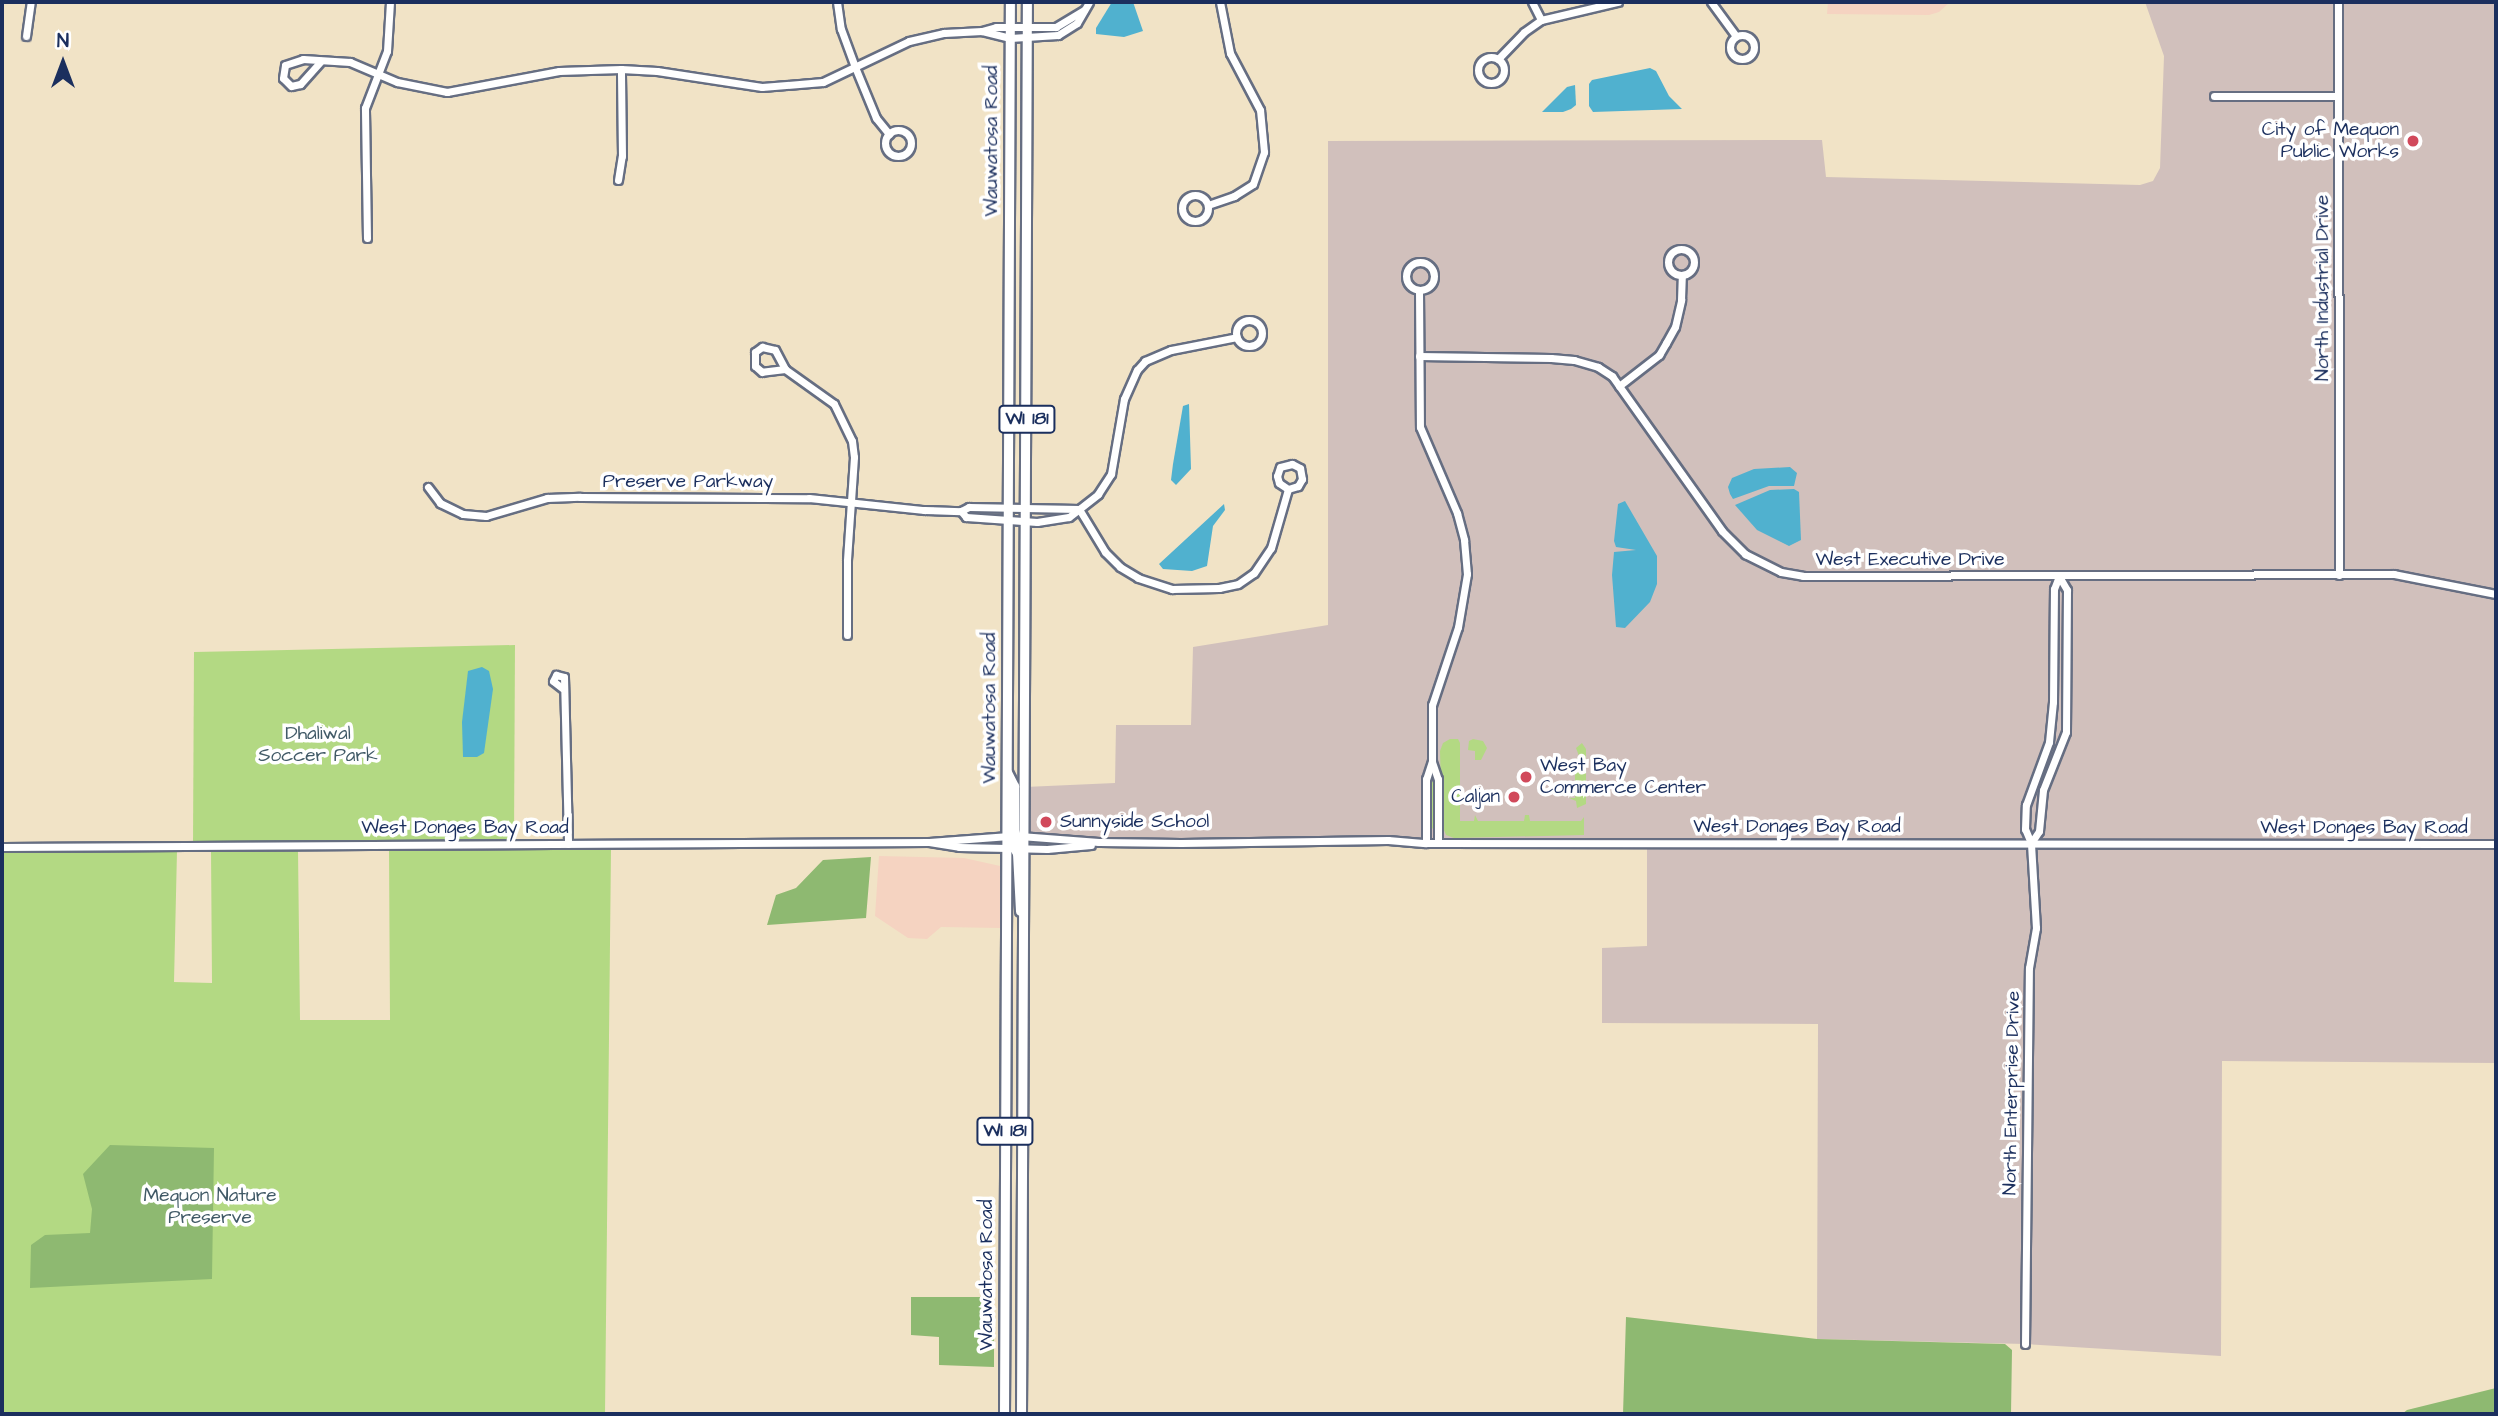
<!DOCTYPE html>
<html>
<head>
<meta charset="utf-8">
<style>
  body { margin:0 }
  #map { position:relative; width:2498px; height:1416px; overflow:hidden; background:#f1e3c6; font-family:"Architects Daughter",sans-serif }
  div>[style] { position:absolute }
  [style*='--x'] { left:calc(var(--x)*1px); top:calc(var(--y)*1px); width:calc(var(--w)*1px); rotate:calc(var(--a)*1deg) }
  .built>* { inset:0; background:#f5d3c1 }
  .industrial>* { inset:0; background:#d1c0bc }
  .green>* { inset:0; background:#b3d983 }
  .forest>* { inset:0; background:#8eb971 }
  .water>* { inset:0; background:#50b1cf }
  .roads { filter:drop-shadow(2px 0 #666e82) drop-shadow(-2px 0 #666e82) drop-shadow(0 2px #666e82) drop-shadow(0 -2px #666e82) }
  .minor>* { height:7px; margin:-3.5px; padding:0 3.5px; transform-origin:3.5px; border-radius:3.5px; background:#fff }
  .minor>.ring { margin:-3.5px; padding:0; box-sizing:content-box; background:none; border:7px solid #fff; border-radius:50% }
  .major>* { height:9px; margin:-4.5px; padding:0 4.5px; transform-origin:4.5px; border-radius:4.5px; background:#fff }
  .dots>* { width:19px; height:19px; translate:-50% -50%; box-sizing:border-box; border:4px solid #fff; border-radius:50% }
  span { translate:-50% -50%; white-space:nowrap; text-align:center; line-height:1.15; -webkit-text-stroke:7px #fff; paint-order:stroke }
  .shield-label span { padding:2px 5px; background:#fff; border:2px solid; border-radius:5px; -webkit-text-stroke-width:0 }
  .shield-label { font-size:18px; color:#1b2f5e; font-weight:700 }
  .poi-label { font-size:19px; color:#1b2f5e }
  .right { translate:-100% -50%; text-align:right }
  .left { translate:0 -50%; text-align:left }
  .street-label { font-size:19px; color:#1b2f5e }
  .park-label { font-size:19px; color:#415a67 }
  .frame { position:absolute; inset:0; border:4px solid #1b2f5e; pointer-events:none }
  .north { position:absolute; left:28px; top:28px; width:70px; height:70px; -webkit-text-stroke:5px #fff; paint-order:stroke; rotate:0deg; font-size:19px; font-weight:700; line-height:28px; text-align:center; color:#1b2f5e }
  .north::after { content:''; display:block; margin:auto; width:24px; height:32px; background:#1b2f5e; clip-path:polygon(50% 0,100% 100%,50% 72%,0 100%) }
</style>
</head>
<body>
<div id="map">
  <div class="built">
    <div style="clip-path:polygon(1828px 2px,1950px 2px,1939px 12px,1929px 15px,1827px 14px)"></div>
    <div style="clip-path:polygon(879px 856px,964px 858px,1000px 866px,1000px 928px,941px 927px,927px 939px,908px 938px,875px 916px)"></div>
  </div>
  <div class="industrial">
    <div style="clip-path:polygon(2145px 2px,2496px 2px,2496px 1063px,2222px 1061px,2221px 1356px,2025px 1344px,1817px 1339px,1818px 1024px,1602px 1023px,1602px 948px,1647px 946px,1647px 844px,1099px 842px,1024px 849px,1025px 787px,1115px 783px,1116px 725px,1191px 725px,1193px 647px,1328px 625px,1328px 141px,1822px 140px,1826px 177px,2140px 185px,2153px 181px,2160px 168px,2164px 56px)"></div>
  </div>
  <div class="green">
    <div style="clip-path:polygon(515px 645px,514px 839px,193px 843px,194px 652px)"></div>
    <div style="clip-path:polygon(1450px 739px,1458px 739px,1460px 743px,1460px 821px,1474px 821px,1475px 815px,1478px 821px,1524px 821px,1525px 815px,1529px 815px,1530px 821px,1581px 821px,1584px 817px,1584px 835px,1454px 838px,1446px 835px,1442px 825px,1440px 751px,1443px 743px)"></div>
    <div style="clip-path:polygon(1473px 739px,1483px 741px,1487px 748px,1481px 760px,1475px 760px,1475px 751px,1468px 750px,1469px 741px)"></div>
    <div style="clip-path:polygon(1582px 743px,1586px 749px,1586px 804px,1577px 808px,1576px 801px,1569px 798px,1575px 798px,1575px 762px,1579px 756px,1576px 748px)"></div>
    <div style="clip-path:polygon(1431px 781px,1434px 782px,1434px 830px,1430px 826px)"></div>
    <div style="clip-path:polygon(389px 849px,611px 849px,605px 1414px,2px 1414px,2px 852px,177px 851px,174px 982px,212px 983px,211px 850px,298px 850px,300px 1020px,390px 1020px)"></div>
  </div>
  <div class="forest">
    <div style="clip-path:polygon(871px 857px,866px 918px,767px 925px,776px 895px,796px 888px,823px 860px)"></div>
    <div style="clip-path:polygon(110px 1145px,214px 1148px,212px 1279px,30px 1288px,31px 1245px,45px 1235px,90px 1233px,92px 1209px,83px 1174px)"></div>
    <div style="clip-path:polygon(911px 1297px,994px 1297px,994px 1367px,939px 1365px,939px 1337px,911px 1335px)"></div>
    <div style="clip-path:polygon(1626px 1317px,1817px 1339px,2005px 1344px,2012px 1350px,2011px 1414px,1623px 1414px)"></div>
    <div style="clip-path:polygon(2496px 1388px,2496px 1414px,2402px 1414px,2407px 1410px)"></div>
  </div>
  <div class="water">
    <div style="clip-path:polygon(1112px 2px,1133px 2px,1143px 31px,1124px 37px,1096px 34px,1096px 28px)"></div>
    <div style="clip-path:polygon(1650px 68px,1656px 71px,1669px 96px,1682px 109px,1593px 112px,1589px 106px,1589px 84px,1592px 80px)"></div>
    <div style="clip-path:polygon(1575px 85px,1576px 105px,1571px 109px,1563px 112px,1542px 112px,1567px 87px)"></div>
    <div style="clip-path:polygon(1189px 404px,1191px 469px,1176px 485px,1171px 480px,1173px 464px,1183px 406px)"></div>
    <div style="clip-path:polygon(1790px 467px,1797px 473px,1794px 486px,1769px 486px,1733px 499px,1730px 494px,1728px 487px,1732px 478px,1754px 469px)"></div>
    <div style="clip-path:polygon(1794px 489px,1799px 492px,1801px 540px,1789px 546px,1757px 530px,1735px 505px,1770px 490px)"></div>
    <div style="clip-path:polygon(1625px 501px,1657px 556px,1657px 584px,1650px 602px,1625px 628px,1616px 627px,1612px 575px,1614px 552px,1636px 550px,1616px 547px,1614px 541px,1618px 504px)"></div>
    <div style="clip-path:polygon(1224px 504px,1225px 510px,1213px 526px,1207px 566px,1192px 571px,1163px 569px,1159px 564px)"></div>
    <div style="clip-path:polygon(482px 667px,489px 671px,493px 689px,484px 753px,477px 757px,463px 757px,462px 722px,468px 671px)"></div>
  </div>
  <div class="roads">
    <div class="minor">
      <div style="--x:837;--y:2;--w:27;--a:82"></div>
      <div style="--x:841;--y:29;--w:40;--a:69.8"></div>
      <div style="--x:855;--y:67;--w:55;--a:67.6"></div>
      <div style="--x:876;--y:118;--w:21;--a:51"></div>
      <div style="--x:1532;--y:2;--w:20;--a:63"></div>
      <div style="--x:1711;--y:2;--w:42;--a:53.7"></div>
      <div style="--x:2338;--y:2;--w:573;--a:89.9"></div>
      <div style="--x:1084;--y:10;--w:33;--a:149"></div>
      <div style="--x:1056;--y:27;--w:60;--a:180"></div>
      <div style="--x:996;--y:27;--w:15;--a:164"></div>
      <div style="--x:982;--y:31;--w:29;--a:14"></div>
      <div style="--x:1010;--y:38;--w:48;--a:-3.6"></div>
      <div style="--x:1058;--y:35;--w:22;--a:-32"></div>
      <div style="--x:1077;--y:23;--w:24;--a:-60"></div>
      <div class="ring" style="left:1730px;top:35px;width:17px;height:17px"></div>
      <div style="--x:26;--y:36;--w:34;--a:-82"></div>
      <div class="ring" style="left:1478px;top:57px;width:19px;height:19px"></div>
      <div style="--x:1498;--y:59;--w:37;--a:-46"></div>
      <div style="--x:1524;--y:32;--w:21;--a:-35"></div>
      <div style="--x:1541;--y:20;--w:79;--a:-13.2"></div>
      <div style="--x:321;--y:61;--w:31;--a:132"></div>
      <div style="--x:300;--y:84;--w:9;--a:167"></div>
      <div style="--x:291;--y:86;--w:11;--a:-135"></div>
      <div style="--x:283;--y:78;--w:13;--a:-81"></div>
      <div style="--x:285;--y:65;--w:19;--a:-18"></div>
      <div style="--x:303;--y:59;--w:47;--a:3.7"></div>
      <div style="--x:350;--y:62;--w:51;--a:23.1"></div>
      <div style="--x:397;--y:82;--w:51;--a:11.3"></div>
      <div style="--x:447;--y:92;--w:114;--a:-10.6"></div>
      <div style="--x:559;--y:71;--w:62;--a:-1.8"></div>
      <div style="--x:621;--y:69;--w:36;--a:3"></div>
      <div style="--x:657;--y:71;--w:106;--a:8.7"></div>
      <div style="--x:762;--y:87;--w:61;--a:-4.7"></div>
      <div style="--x:823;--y:82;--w:95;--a:-25.5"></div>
      <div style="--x:909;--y:41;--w:36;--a:-13"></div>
      <div style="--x:944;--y:33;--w:38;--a:-3"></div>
      <div style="--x:2214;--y:96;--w:124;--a:0"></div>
      <div class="ring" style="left:885px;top:130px;width:19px;height:19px"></div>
      <div style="--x:618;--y:180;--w:24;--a:-81"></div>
      <div style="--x:622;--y:156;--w:87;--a:-90.7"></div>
      <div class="ring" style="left:1182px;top:195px;width:19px;height:19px"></div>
      <div style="--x:1208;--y:205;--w:28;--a:-19"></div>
      <div style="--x:1234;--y:196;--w:22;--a:-32"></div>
      <div style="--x:1253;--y:184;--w:34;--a:-71"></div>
      <div style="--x:1264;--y:152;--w:42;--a:-95.4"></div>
      <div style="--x:1260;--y:110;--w:64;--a:-117.8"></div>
      <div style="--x:1230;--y:53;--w:52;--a:-101.1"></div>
      <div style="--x:367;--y:238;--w:130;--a:-90.9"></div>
      <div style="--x:365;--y:108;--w:61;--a:-68.9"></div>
      <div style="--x:387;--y:51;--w:49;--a:-86.5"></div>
      <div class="ring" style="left:1668px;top:249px;width:19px;height:19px"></div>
      <div class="ring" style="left:1406px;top:262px;width:21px;height:21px"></div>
      <div style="--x:1419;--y:290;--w:137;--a:89.6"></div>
      <div style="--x:1420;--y:427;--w:94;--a:66.7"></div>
      <div style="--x:1457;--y:513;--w:28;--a:75"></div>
      <div style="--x:1464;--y:540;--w:34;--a:85"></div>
      <div style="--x:1467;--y:574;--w:54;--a:99.6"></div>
      <div style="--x:1458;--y:627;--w:82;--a:108.4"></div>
      <div style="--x:1432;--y:705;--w:56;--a:90"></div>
      <div style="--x:1432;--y:761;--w:19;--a:108"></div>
      <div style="--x:1426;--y:779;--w:64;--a:90"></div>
      <div class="ring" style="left:1236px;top:320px;width:19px;height:19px"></div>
      <div style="--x:1419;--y:356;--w:132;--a:0.9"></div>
      <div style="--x:1551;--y:358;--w:23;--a:5"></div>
      <div style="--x:1574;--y:360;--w:25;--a:16"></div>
      <div style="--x:1598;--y:367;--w:17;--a:33"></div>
      <div style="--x:1612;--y:376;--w:190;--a:54.6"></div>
      <div style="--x:1722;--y:531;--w:33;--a:45"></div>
      <div style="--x:1745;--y:554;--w:40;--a:26.6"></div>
      <div style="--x:1781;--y:572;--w:22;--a:10"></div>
      <div style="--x:1803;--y:576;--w:591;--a:-0.19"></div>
      <div style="--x:2394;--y:574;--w:104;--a:11.1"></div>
      <div style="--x:785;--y:369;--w:23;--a:173"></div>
      <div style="--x:762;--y:372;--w:9;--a:-139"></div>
      <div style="--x:755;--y:366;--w:14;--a:-90"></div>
      <div style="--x:755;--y:352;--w:9;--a:-36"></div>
      <div style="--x:762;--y:347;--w:13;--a:13"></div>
      <div style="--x:775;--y:350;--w:21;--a:62"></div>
      <div style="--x:785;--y:369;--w:60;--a:35.5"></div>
      <div style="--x:834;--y:404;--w:41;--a:64.1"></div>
      <div style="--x:852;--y:441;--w:16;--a:83"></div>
      <div style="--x:854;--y:457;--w:104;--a:93.9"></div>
      <div style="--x:847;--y:561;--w:74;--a:90"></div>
      <div style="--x:1619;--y:386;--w:51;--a:-37.8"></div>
      <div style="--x:1659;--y:355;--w:14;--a:-60"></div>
      <div style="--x:1666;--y:343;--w:18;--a:-61"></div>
      <div style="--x:1675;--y:327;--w:28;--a:-77"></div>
      <div style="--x:1681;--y:300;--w:25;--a:-88"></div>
      <div style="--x:428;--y:487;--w:20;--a:53"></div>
      <div style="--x:440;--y:503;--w:25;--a:26"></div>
      <div style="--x:463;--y:514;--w:23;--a:5"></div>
      <div style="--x:486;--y:516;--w:64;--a:-16.4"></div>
      <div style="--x:547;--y:498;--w:33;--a:-2"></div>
      <div style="--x:580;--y:497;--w:229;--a:0.3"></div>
      <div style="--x:809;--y:498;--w:116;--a:6"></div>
      <div style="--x:924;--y:510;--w:37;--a:2"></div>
      <div style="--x:961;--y:511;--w:9;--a:-27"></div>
      <div style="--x:969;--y:507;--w:110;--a:1"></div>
      <div style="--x:1079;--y:509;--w:50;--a:58.8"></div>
      <div style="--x:1105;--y:552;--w:21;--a:45"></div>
      <div style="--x:1120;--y:567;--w:21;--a:31"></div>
      <div style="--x:1138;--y:578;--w:36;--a:18"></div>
      <div style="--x:1172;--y:589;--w:47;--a:-1.2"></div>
      <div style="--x:1219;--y:588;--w:19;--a:-12"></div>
      <div style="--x:1238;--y:584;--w:19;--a:-35"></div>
      <div style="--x:1254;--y:573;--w:30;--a:-56"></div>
      <div style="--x:1271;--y:548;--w:61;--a:-73.9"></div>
      <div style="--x:1288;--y:489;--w:10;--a:-17"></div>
      <div style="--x:1298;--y:486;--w:8;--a:-60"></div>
      <div style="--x:1302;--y:479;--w:11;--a:-100"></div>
      <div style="--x:1300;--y:468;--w:9;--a:-153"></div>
      <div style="--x:1292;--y:464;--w:12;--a:166"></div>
      <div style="--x:1280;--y:467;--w:9;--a:108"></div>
      <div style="--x:1277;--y:476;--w:7;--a:74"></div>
      <div style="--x:1279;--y:483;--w:11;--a:34"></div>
      <div style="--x:961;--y:511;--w:8;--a:50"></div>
      <div style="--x:966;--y:517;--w:71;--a:4"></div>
      <div style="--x:1037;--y:522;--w:32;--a:-9"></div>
      <div style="--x:1069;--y:517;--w:37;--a:-38"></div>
      <div style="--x:1098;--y:494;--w:24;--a:-57"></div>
      <div style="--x:1111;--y:474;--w:76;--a:-80.2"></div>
      <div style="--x:1124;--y:399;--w:32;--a:-66"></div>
      <div style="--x:1137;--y:370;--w:12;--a:-48"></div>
      <div style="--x:1145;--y:361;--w:28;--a:-23"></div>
      <div style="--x:1171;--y:350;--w:67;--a:-11.1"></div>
      <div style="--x:562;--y:688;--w:11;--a:-142"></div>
      <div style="--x:553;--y:681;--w:7;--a:-63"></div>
      <div style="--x:556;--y:675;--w:8;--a:14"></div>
      <div style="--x:564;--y:677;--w:167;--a:88.6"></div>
      <div style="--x:1432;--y:762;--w:18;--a:71"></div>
      <div style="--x:1438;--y:779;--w:64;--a:90"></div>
      <div style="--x:1020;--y:836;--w:79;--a:4.3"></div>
      <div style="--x:1099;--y:842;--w:82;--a:0.7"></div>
      <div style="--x:1181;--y:843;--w:207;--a:-0.8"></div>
      <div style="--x:1388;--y:840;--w:38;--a:5"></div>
      <div style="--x:1426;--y:843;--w:1070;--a:0.05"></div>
      <div style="--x:929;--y:842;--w:80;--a:-4.3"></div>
      <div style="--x:2031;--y:843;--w:14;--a:-56"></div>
      <div style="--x:2039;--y:831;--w:41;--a:-84.4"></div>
      <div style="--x:2043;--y:790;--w:62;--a:-68.4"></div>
      <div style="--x:2066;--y:732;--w:142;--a:-89.6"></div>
      <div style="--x:2067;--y:590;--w:16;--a:-120"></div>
      <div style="--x:2;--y:847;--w:927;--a:-0.31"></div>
      <div style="--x:929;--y:842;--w:30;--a:9"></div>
      <div style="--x:959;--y:847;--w:88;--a:1.3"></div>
      <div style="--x:1047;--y:849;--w:44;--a:-5.2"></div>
      <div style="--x:2025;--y:1344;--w:376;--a:-89.4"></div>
      <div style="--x:2029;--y:968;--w:41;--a:-80.1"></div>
      <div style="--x:2036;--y:928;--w:85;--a:-93.4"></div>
      <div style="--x:2031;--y:843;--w:15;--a:-113"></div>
      <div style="--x:2025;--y:829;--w:24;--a:-88"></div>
      <div style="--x:2026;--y:805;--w:67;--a:-69.9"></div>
      <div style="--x:2049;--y:742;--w:40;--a:-84.3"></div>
      <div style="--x:2053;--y:702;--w:113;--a:-89.5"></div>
      <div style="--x:2054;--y:589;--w:14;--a:-69"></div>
    </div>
    <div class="major">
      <div style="--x:1007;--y:772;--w:16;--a:63"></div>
      <div style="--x:1014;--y:786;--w:44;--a:90"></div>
      <div style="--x:1014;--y:830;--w:14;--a:73"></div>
      <div style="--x:1007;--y:836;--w:20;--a:60"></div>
      <div style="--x:1017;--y:853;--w:58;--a:87"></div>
      <div style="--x:1004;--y:1414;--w:1412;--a:-89.76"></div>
      <div style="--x:1021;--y:1414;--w:1412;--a:-89.76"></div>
    </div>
  </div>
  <div class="dots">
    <div style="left:2413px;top:141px;background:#d1495b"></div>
    <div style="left:1526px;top:777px;background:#d1495b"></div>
    <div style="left:1514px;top:797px;background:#d1495b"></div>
    <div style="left:1046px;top:822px;background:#d1495b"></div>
  </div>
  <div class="shield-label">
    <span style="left:1027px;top:419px">WI 181</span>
    <span style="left:1005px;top:1131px">WI 181</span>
  </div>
  <div class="poi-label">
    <span class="right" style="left:2399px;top:141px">City of Mequon<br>Public Works</span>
    <span class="left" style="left:1540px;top:777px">West Bay<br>Commerce Center</span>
    <span class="right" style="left:1500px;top:797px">Caljan</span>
    <span class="left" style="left:1060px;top:822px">Sunnyside School</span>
  </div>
  <div class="street-label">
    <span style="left:992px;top:141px;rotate:-90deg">Wauwatosa Road</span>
    <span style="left:2323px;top:288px;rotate:-90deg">North Industrial Drive</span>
    <span style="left:688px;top:482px">Preserve Parkway</span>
    <span style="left:1910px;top:560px">West Executive Drive</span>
    <span style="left:990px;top:708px;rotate:-90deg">Wauwatosa Road</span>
    <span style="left:1797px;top:827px">West Donges Bay Road</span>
    <span style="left:465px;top:828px">West Donges Bay Road</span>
    <span style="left:2364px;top:828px">West Donges Bay Road</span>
    <span style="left:2012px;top:1093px;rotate:-89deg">North Enterprise Drive</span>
    <span style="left:987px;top:1275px;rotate:-90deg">Wauwatosa Road</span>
  </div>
  <div class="park-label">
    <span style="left:318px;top:745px">Dhaliwal<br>Soccer Park</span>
    <span style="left:210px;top:1207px">Mequon Nature<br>Preserve</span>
  </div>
  <div class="frame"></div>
  <div class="north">N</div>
</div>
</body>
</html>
